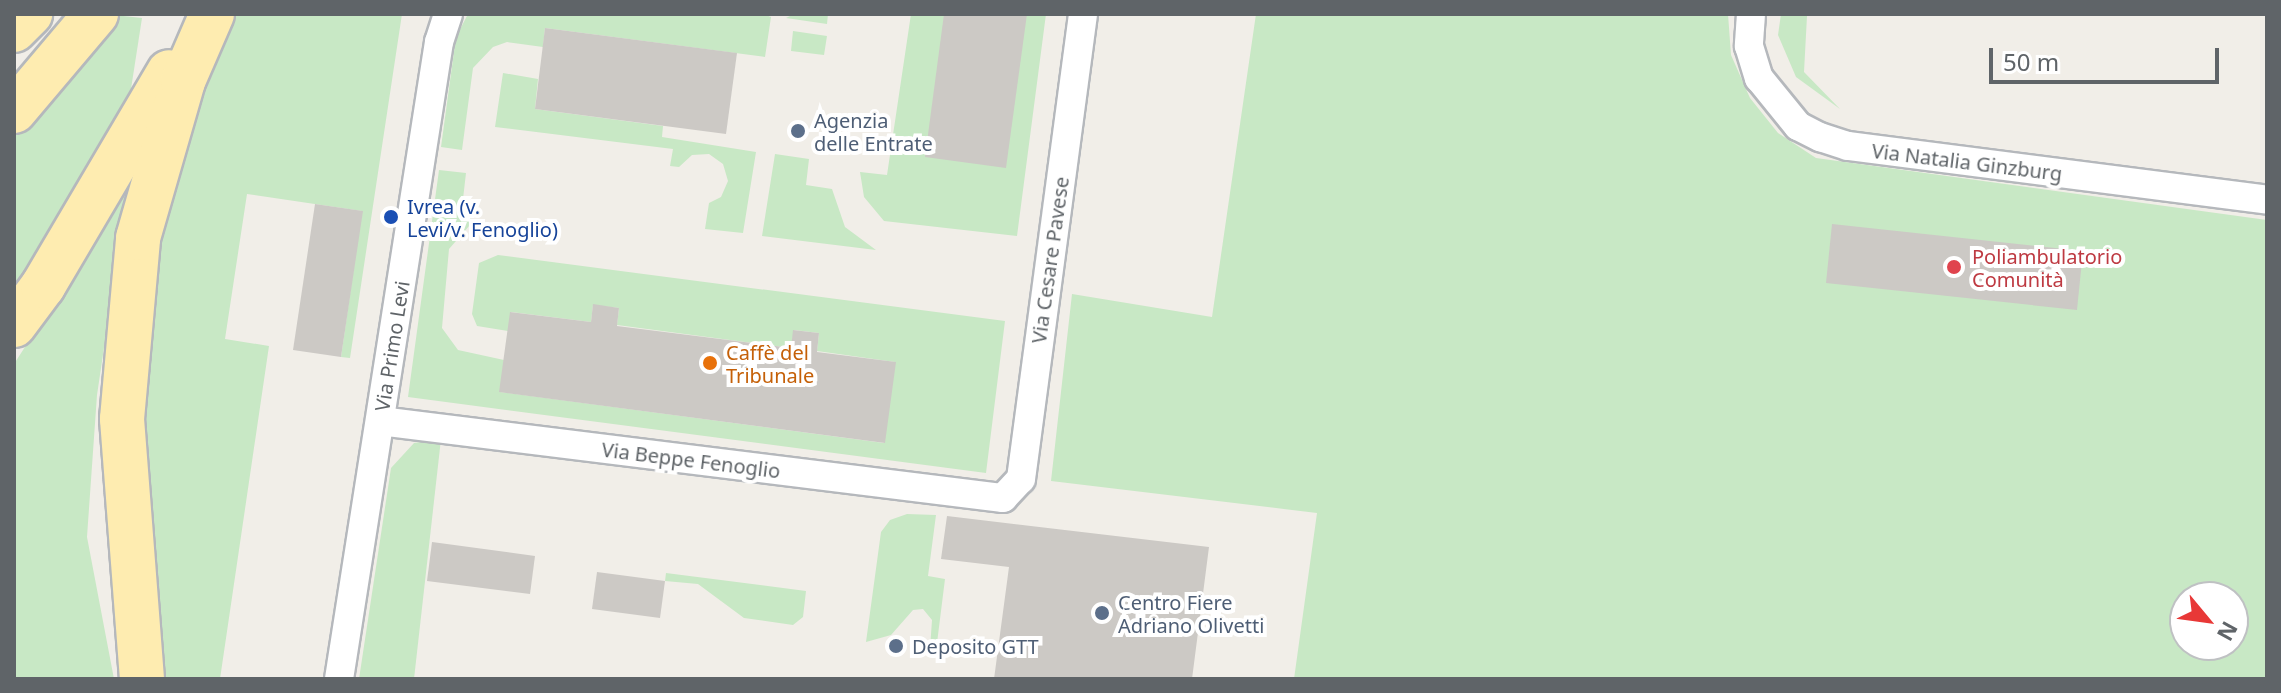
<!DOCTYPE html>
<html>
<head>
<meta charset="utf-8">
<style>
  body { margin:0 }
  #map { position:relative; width:2281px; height:693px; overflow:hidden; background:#f1eee8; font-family:"Noto Sans",sans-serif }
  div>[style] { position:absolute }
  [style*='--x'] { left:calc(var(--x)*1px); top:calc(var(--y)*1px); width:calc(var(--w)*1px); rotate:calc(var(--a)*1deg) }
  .green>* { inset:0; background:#c8e8c5 }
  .building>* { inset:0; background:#ccc9c5 }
  .roads { filter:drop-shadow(2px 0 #b5b8bc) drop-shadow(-2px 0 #b5b8bc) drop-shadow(0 2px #b5b8bc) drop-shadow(0 -2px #b5b8bc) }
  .street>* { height:28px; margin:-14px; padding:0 14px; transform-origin:14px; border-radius:14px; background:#fff }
  .primary>* { height:44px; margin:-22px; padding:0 22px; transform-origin:22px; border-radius:22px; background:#feecb0 }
  .dots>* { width:22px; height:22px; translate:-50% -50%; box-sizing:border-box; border:4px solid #fff; border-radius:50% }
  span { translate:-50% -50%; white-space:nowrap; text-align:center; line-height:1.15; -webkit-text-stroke:8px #fff; paint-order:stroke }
  .service-label { font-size:20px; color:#4e5e75 }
  .left { translate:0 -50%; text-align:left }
  .street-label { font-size:20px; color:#5f6468 }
  .transit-label { font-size:20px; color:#164399 }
  .health-label { font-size:20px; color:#be3a42 }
  .food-label { font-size:20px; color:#c56008 }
  .frame { position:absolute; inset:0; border:16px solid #5f6468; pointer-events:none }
  .north { position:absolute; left:2169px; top:581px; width:80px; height:80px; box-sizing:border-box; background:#fff; border:2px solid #bfc1c3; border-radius:50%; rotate:119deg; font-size:22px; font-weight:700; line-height:32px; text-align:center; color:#5f6468 }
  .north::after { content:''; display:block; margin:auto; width:28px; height:36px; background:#e83837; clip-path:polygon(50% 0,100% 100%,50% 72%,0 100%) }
  .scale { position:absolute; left:1989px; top:48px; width:230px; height:36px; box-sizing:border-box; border:4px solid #5f6468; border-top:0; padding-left:10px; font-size:24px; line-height:28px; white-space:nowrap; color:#5f6468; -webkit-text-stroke:6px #fff; paint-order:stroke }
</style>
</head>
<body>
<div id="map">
  <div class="green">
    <div style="clip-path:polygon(105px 14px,142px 18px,131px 89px,14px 303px,14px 131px)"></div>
    <div style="clip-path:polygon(222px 14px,402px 14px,350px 358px,341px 357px,362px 211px,247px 194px,225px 339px,269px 346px,220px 679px,161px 679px,137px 449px,155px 231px)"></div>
    <div style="clip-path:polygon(468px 14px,763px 14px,771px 17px,765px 57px,545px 28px,543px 47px,507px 42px,493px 47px,473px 68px,462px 150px,441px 147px,456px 37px)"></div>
    <div style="clip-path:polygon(794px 14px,828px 14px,827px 24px,786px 18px)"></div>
    <div style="clip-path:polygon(911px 14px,1046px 14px,1017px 236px,884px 221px,864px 197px,860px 172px,887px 175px)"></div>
    <div style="clip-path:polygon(evenodd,1256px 14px,1728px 14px,1731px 55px,1750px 98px,1778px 133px,1816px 158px,2267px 220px,2267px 679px,1294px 679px,1317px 513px,1051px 481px,1072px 294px,1212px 317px,1256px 14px,2185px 597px,2233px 597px,2233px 645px,2185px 645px,2185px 597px)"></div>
    <div style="clip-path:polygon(1781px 14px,1807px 16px,1804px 72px,1840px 109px,1796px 77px,1778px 35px)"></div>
    <div style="clip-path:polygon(793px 31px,827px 36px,824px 55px,791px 51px)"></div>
    <div style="clip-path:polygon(503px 73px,538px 79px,535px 109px,663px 126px,662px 137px,756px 152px,743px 233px,705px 229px,709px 203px,721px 197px,728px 181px,723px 164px,709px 154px,692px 155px,679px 167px,670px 166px,673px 149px,495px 127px)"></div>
    <div style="clip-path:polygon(775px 154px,809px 159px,806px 185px,832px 189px,845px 227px,876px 250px,762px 236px)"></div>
    <div style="clip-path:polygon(439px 170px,466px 173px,463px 199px,473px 201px,470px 225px,449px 249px,442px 328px,458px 350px,504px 360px,500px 392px,884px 443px,895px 362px,817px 351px,819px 333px,794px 330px,791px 348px,617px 325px,619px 308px,593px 305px,591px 322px,511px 312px,508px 331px,477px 326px,472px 314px,479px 263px,498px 255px,1005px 321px,986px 473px,408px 397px)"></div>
    <div style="clip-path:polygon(128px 187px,97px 395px,87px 537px,114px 679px,14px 679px,14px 364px)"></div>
    <div style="clip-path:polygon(441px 439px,414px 679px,359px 679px,391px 468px,414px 443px)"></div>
    <div style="clip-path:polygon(907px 514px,936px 515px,928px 576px,945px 579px,936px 651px,930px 649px,932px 620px,923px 609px,913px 610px,891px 635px,866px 642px,881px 532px,890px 520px)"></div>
    <div style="clip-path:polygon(666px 573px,806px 591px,803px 617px,793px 625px,744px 618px,698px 584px,665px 581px)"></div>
  </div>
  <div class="building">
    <div style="clip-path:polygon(944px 14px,1027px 14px,1006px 168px,925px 157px)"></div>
    <div style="clip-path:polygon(545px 28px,737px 53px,726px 134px,535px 109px)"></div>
    <div style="clip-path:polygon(315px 204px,363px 211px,341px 357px,293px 350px)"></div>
    <div style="clip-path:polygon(1832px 224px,2083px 251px,2077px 310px,1826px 283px)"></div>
    <div style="clip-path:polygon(593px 304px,619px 308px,617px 326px,791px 348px,793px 330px,819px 333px,817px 352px,896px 362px,885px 443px,499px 392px,510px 312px,591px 322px)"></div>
    <div style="clip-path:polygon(947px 516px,1209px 547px,1192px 679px,994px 679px,1009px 567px,941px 559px)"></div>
    <div style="clip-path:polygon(432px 542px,535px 556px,530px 594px,427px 581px)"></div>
    <div style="clip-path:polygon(597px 572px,665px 581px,660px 618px,592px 609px)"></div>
  </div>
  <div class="roads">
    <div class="street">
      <div style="--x:1751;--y:14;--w:32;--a:94"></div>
      <div style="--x:1749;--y:46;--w:34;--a:73"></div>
      <div style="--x:1759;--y:78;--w:62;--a:50.9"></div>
      <div style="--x:1798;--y:126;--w:25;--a:27"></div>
      <div style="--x:1820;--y:137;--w:29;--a:18"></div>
      <div style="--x:1848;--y:146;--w:422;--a:7.3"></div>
      <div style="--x:380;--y:421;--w:628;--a:7.05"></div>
      <div style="--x:1003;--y:498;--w:26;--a:-47"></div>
      <div style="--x:1021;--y:479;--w:469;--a:-82.4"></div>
      <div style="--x:339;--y:679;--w:645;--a:-81.08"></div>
      <div style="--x:439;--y:42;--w:29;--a:-72"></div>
    </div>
    <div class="primary">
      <div style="--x:14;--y:30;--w:23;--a:-45"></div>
      <div style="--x:14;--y:111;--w:127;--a:-49.8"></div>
      <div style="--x:14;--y:325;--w:49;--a:-53.4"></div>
      <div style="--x:43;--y:286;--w:248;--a:-59.5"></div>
      <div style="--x:142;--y:679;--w:261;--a:-94.4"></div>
      <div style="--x:122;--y:419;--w:182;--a:-84.9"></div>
      <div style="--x:138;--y:238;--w:163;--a:-74"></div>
      <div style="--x:183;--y:81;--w:73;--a:-66.6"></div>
    </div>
  </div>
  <div class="dots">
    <div style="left:798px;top:131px;background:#5c6f8a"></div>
    <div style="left:391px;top:217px;background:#1a4fb4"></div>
    <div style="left:1954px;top:267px;background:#e0444e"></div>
    <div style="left:710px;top:363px;background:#e8710a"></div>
    <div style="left:1102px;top:613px;background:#5c6f8a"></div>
    <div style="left:896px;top:646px;background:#5c6f8a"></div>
  </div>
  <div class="service-label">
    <span class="left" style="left:814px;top:132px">Agenzia<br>delle Entrate</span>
    <span class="left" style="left:1118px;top:614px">Centro Fiere<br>Adriano Olivetti</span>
    <span class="left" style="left:912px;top:646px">Deposito GTT</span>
  </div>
  <div class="street-label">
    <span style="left:1967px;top:162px;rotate:7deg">Via Natalia Ginzburg</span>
    <span style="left:1050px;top:260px;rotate:-82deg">Via Cesare Pavese</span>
    <span style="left:392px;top:346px;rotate:-81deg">Via Primo Levi</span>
    <span style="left:691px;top:460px;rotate:7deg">Via Beppe Fenoglio</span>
  </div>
  <div class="transit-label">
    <span class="left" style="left:407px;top:218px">Ivrea (v.<br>Levi/v. Fenoglio)</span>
  </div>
  <div class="health-label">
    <span class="left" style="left:1972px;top:268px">Poliambulatorio<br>Comunità</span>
  </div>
  <div class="food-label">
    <span class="left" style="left:726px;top:364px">Caffè del<br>Tribunale</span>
  </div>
  <div class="frame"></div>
  <div class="north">N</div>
  <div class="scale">50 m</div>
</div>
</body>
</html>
